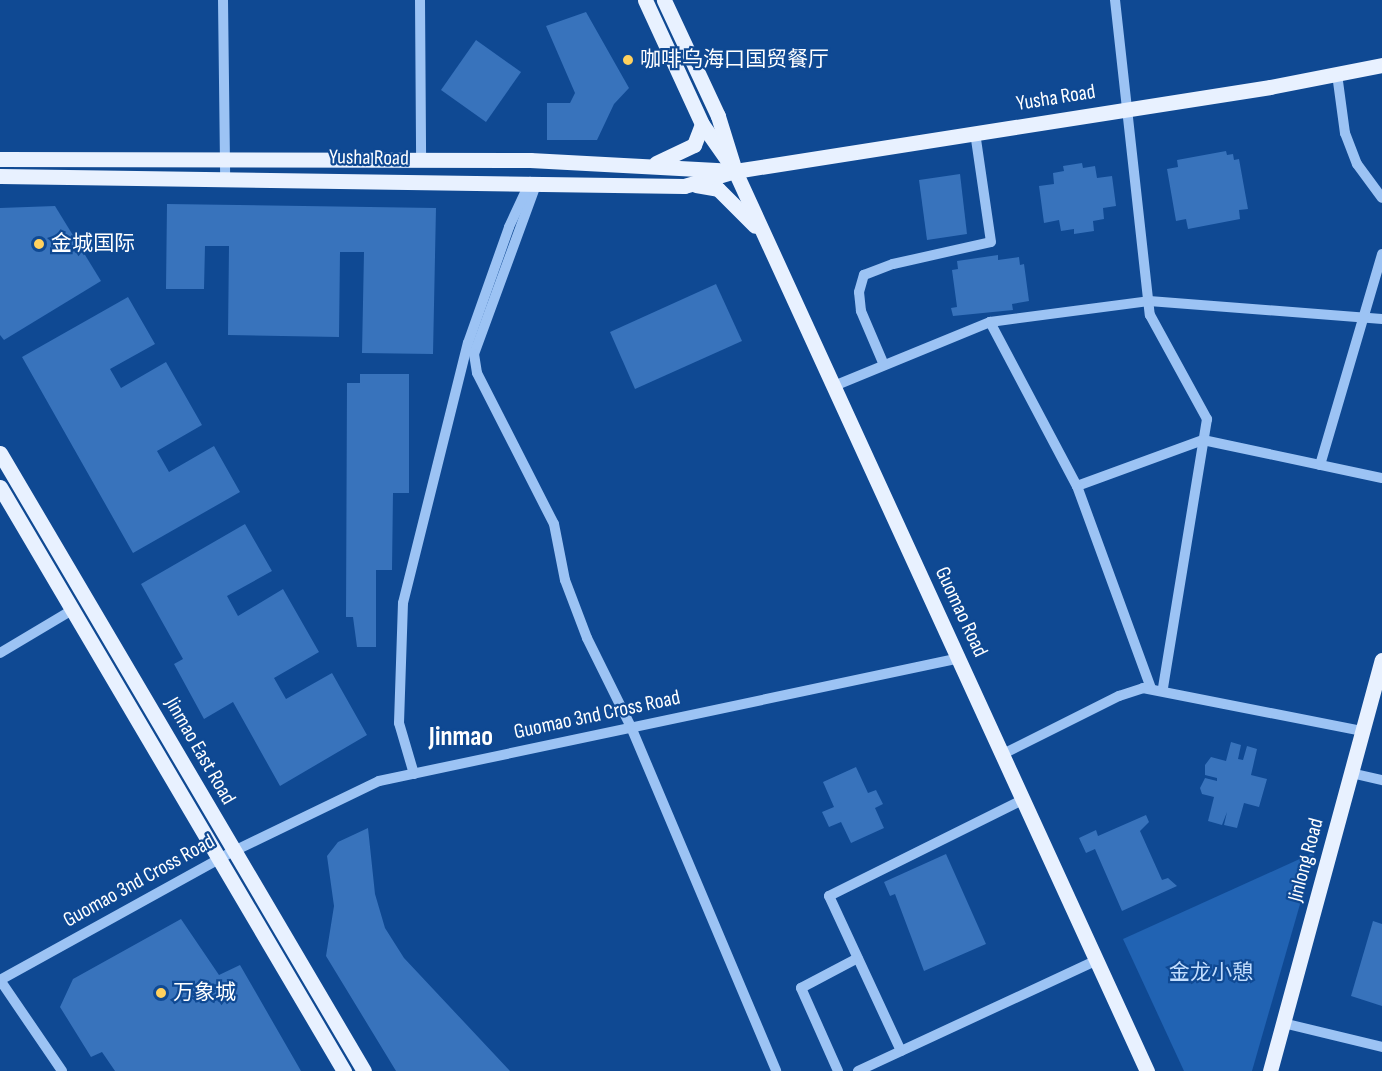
<!DOCTYPE html>
<html>
<head>
<meta charset="utf-8">
<style>
  body { margin:0 }
  #map { position:relative; width:1382px; height:1071px; overflow:hidden; background:#0f4993; font-family:"Sofia Sans Condensed","Noto Sans SC",sans-serif }
  div>[style] { position:absolute }
  [style*='--x'] { left:calc(var(--x)*1px); top:calc(var(--y)*1px); width:calc(var(--w)*1px); rotate:calc(var(--a)*1deg) }
  .green>* { inset:0; background:#2163b3 }
  .building>* { inset:0; background:#3873bc }
  .minor>* { height:10px; margin:-5px; padding:0 5px; transform-origin:5px; border-radius:5px; background:#9cc3f4 }
  .major>* { height:15px; margin:-7.5px; padding:0 7.5px; transform-origin:7.5px; border-radius:7.5px; background:#e8f1ff }
  .dots>* { width:16px; height:16px; translate:-50% -50%; box-sizing:border-box; border:3px solid #0f4993; border-radius:50% }
  span { translate:-50% -50%; white-space:nowrap; text-align:center; line-height:1.15; -webkit-text-stroke:4.5px #0f4993; paint-order:stroke }
  .poi-label { font-size:21px; color:#fff }
  .left { translate:0 -50%; text-align:left }
  .street-label { font-size:21px; color:#fff }
  .park-label { font-size:21px; color:#c3defe }
  .district-label { font-size:27px; color:#fff; font-weight:700 }
</style>
</head>
<body>
<div id="map">
  <div class="green">
    <div style="clip-path:polygon(1315px 852px,1252px 1071px,1184px 1071px,1123px 939px)"></div>
  </div>
  <div class="building">
    <div style="clip-path:polygon(586px 12px,629px 88px,614px 104px,597px 140px,547px 140px,547px 103px,570px 103px,575px 93px,546px 26px)"></div>
    <div style="clip-path:polygon(476px 40px,521px 72px,486px 122px,441px 90px)"></div>
    <div style="clip-path:polygon(1226px 151px,1227px 155px,1233px 154px,1234px 160px,1239px 159px,1248px 209px,1239px 210px,1240px 219px,1188px 229px,1186px 219px,1176px 221px,1167px 169px,1178px 167px,1177px 160px)"></div>
    <div style="clip-path:polygon(1082px 163px,1083px 168px,1095px 166px,1097px 178px,1112px 176px,1116px 206px,1103px 208px,1104px 219px,1093px 221px,1094px 231px,1074px 234px,1074px 229px,1061px 231px,1059px 220px,1044px 223px,1039px 186px,1054px 184px,1053px 173px,1064px 171px,1063px 166px)"></div>
    <div style="clip-path:polygon(960px 174px,967px 234px,927px 240px,919px 180px)"></div>
    <div style="clip-path:polygon(167px 204px,436px 208px,433px 354px,362px 353px,364px 252px,340px 252px,339px 337px,228px 335px,229px 246px,205px 246px,204px 289px,166px 289px)"></div>
    <div style="clip-path:polygon(55px 206px,101px 281px,4px 340px,0 335px,0 208px)"></div>
    <div style="clip-path:polygon(998px 255px,998px 260px,1019px 257px,1020px 265px,1024px 264px,1029px 301px,1012px 304px,1013px 310px,953px 316px,951px 308px,957px 307px,952px 270px,958px 269px,957px 261px)"></div>
    <div style="clip-path:polygon(716px 284px,742px 341px,635px 389px,610px 332px)"></div>
    <div style="clip-path:polygon(128px 297px,155px 344px,110px 369px,121px 388px,166px 362px,202px 425px,157px 451px,169px 472px,214px 446px,240px 492px,133px 553px,22px 357px)"></div>
    <div style="clip-path:polygon(360px 374px,409px 374px,409px 493px,393px 493px,392px 570px,376px 570px,376px 647px,357px 647px,353px 617px,346px 617px,347px 383px,360px 383px)"></div>
    <div style="clip-path:polygon(245px 524px,272px 571px,227px 596px,238px 616px,283px 589px,319px 652px,274px 678px,286px 699px,332px 673px,367px 735px,280px 786px,233px 702px,204px 719px,174px 664px,183px 659px,141px 584px)"></div>
    <div style="clip-path:polygon(1231px 742px,1241px 745px,1238px 759px,1243px 760px,1247px 746px,1257px 749px,1251px 775px,1267px 779px,1259px 807px,1244px 803px,1237px 828px,1224px 825px,1227px 812px,1222px 825px,1208px 821px,1214px 797px,1202px 794px,1200px 788px,1205px 778px,1217px 781px,1217px 778px,1205px 775px,1205px 765px,1211px 757px,1226px 761px)"></div>
    <div style="clip-path:polygon(856px 767px,868px 793px,876px 790px,883px 804px,875px 808px,884px 828px,851px 843px,841px 822px,829px 827px,822px 812px,834px 807px,823px 782px)"></div>
    <div style="clip-path:polygon(1146px 815px,1149px 822px,1140px 831px,1162px 880px,1168px 878px,1177px 886px,1122px 911px,1095px 849px,1086px 853px,1079px 838px,1096px 830px,1098px 836px)"></div>
    <div style="clip-path:polygon(368px 828px,375px 894px,385px 928px,404px 958px,510px 1071px,396px 1071px,326px 956px,334px 906px,327px 856px,338px 842px)"></div>
    <div style="clip-path:polygon(946px 854px,986px 944px,924px 971px,895px 894px,890px 896px,884px 882px)"></div>
    <div style="clip-path:polygon(181px 919px,219px 975px,240px 965px,301px 1071px,115px 1071px,102px 1052px,91px 1057px,60px 1007px,73px 979px)"></div>
    <div style="clip-path:polygon(1373px 921px,1382px 924px,1382px 1006px,1351px 996px)"></div>
  </div>
  <div class="minor">
    <div style="--x:223;--y:0;--w:176;--a:89.3"></div>
    <div style="--x:420;--y:0;--w:155;--a:89.6"></div>
    <div style="--x:1115;--y:0;--w:317;--a:83.7"></div>
    <div style="--x:1150;--y:315;--w:119;--a:61.3"></div>
    <div style="--x:1207;--y:419;--w:274;--a:99.3"></div>
    <div style="--x:1337;--y:74;--w:60;--a:82.3"></div>
    <div style="--x:1345;--y:133;--w:33;--a:69"></div>
    <div style="--x:1357;--y:164;--w:42;--a:53.7"></div>
    <div style="--x:537;--y:182;--w:183;--a:110.1"></div>
    <div style="--x:474;--y:354;--w:19;--a:81"></div>
    <div style="--x:477;--y:373;--w:169;--a:63"></div>
    <div style="--x:554;--y:524;--w:57;--a:78.9"></div>
    <div style="--x:565;--y:580;--w:62;--a:69.2"></div>
    <div style="--x:587;--y:638;--w:99;--a:63.7"></div>
    <div style="--x:631;--y:727;--w:373;--a:67.1"></div>
    <div style="--x:990;--y:322;--w:186;--a:62.1"></div>
    <div style="--x:1077;--y:486;--w:215;--a:69.9"></div>
    <div style="--x:884;--y:365;--w:59;--a:-113.1"></div>
    <div style="--x:861;--y:311;--w:19;--a:-96"></div>
    <div style="--x:859;--y:292;--w:18;--a:-74"></div>
    <div style="--x:864;--y:275;--w:31;--a:-21"></div>
    <div style="--x:893;--y:264;--w:100;--a:-12.7"></div>
    <div style="--x:991;--y:242;--w:111;--a:-98.3"></div>
    <div style="--x:834;--y:386;--w:169;--a:-22.3"></div>
    <div style="--x:990;--y:322;--w:160;--a:-7.5"></div>
    <div style="--x:1149;--y:301;--w:234;--a:4.4"></div>
    <div style="--x:1320;--y:465;--w:220;--a:-73.6"></div>
    <div style="--x:1077;--y:486;--w:134;--a:-20.1"></div>
    <div style="--x:1203;--y:440;--w:183;--a:12"></div>
    <div style="--x:0;--y:653;--w:84;--a:-30.8"></div>
    <div style="--x:1003;--y:754;--w:130;--a:-26.6"></div>
    <div style="--x:1119;--y:696;--w:25;--a:-18"></div>
    <div style="--x:1143;--y:688;--w:224;--a:11.1"></div>
    <div style="--x:1351;--y:773;--w:32;--a:13"></div>
    <div style="--x:414;--y:774;--w:53;--a:-106.4"></div>
    <div style="--x:399;--y:723;--w:120;--a:-88.1"></div>
    <div style="--x:403;--y:603;--w:268;--a:-76"></div>
    <div style="--x:468;--y:343;--w:123;--a:-70.5"></div>
    <div style="--x:509;--y:227;--w:50;--a:-65"></div>
    <div style="--x:0;--y:980;--w:267;--a:-28.9"></div>
    <div style="--x:234;--y:851;--w:161;--a:-25.8"></div>
    <div style="--x:379;--y:781;--w:594;--a:-11.95"></div>
    <div style="--x:0;--y:980;--w:110;--a:55.7"></div>
    <div style="--x:1283;--y:1023;--w:102;--a:13.6"></div>
    <div style="--x:901;--y:1051;--w:171;--a:-114.9"></div>
    <div style="--x:829;--y:896;--w:218;--a:-26.4"></div>
    <div style="--x:838;--y:1071;--w:91;--a:-114"></div>
    <div style="--x:801;--y:988;--w:64;--a:-27.8"></div>
    <div style="--x:858;--y:1071;--w:264;--a:-24.9"></div>
  </div>
  <div class="major">
    <div style="--x:645;--y:0;--w:136;--a:65.3"></div>
    <div style="--x:702;--y:124;--w:57;--a:54.9"></div>
    <div style="--x:735;--y:171;--w:58;--a:-107.2"></div>
    <div style="--x:718;--y:116;--w:128;--a:-115"></div>
    <div style="--x:0;--y:159;--w:530;--a:0.11"></div>
    <div style="--x:530;--y:160;--w:205;--a:3.1"></div>
    <div style="--x:735;--y:171;--w:53;--a:163.6"></div>
    <div style="--x:684;--y:186;--w:684;--a:-179.16"></div>
    <div style="--x:656;--y:163;--w:42;--a:-25.3"></div>
    <div style="--x:694;--y:145;--w:22;--a:-69"></div>
    <div style="--x:696;--y:185;--w:22;--a:10"></div>
    <div style="--x:718;--y:189;--w:52;--a:45"></div>
    <div style="--x:0;--y:453;--w:717;--a:59.5"></div>
    <div style="--x:0;--y:487;--w:678;--a:59.5"></div>
    <div style="--x:1147;--y:1071;--w:990;--a:-114.6"></div>
    <div style="--x:735;--y:171;--w:542;--a:-8.92"></div>
    <div style="--x:1270;--y:87;--w:114;--a:-11.1"></div>
    <div style="--x:1270;--y:1071;--w:426;--a:-74.8"></div>
  </div>
  <div class="dots">
    <div style="left:628px;top:60px;background:#ffd15e"></div>
    <div style="left:39px;top:244px;background:#ffd15e"></div>
    <div style="left:161px;top:993px;background:#ffd15e"></div>
  </div>
  <div class="poi-label">
    <span class="left" style="left:640px;top:60px">咖啡乌海口国贸餐厅</span>
    <span class="left" style="left:51px;top:244px">金城国际</span>
    <span class="left" style="left:173px;top:993px">万象城</span>
  </div>
  <div class="street-label">
    <span style="left:1056px;top:98px;rotate:-9deg">Yusha Road</span>
    <span style="left:369px;top:158px;rotate:1deg">Yusha Road</span>
    <span style="left:961px;top:612px;rotate:65deg">Guomao Road</span>
    <span style="left:597px;top:715px;rotate:-12deg">Guomao 3nd Cross Road</span>
    <span style="left:200px;top:751px;rotate:60deg">Jinmao East Road</span>
    <span style="left:1306px;top:860px;rotate:-75deg">Jinlong Road</span>
    <span style="left:139px;top:881px;rotate:-29deg">Guomao 3nd Cross Road</span>
  </div>
  <div class="park-label">
    <span style="left:1211px;top:973px">金龙小憩</span>
  </div>
  <div class="district-label">
    <span style="left:461px;top:738px">Jinmao</span>
  </div>
</div>
</body>
</html>
